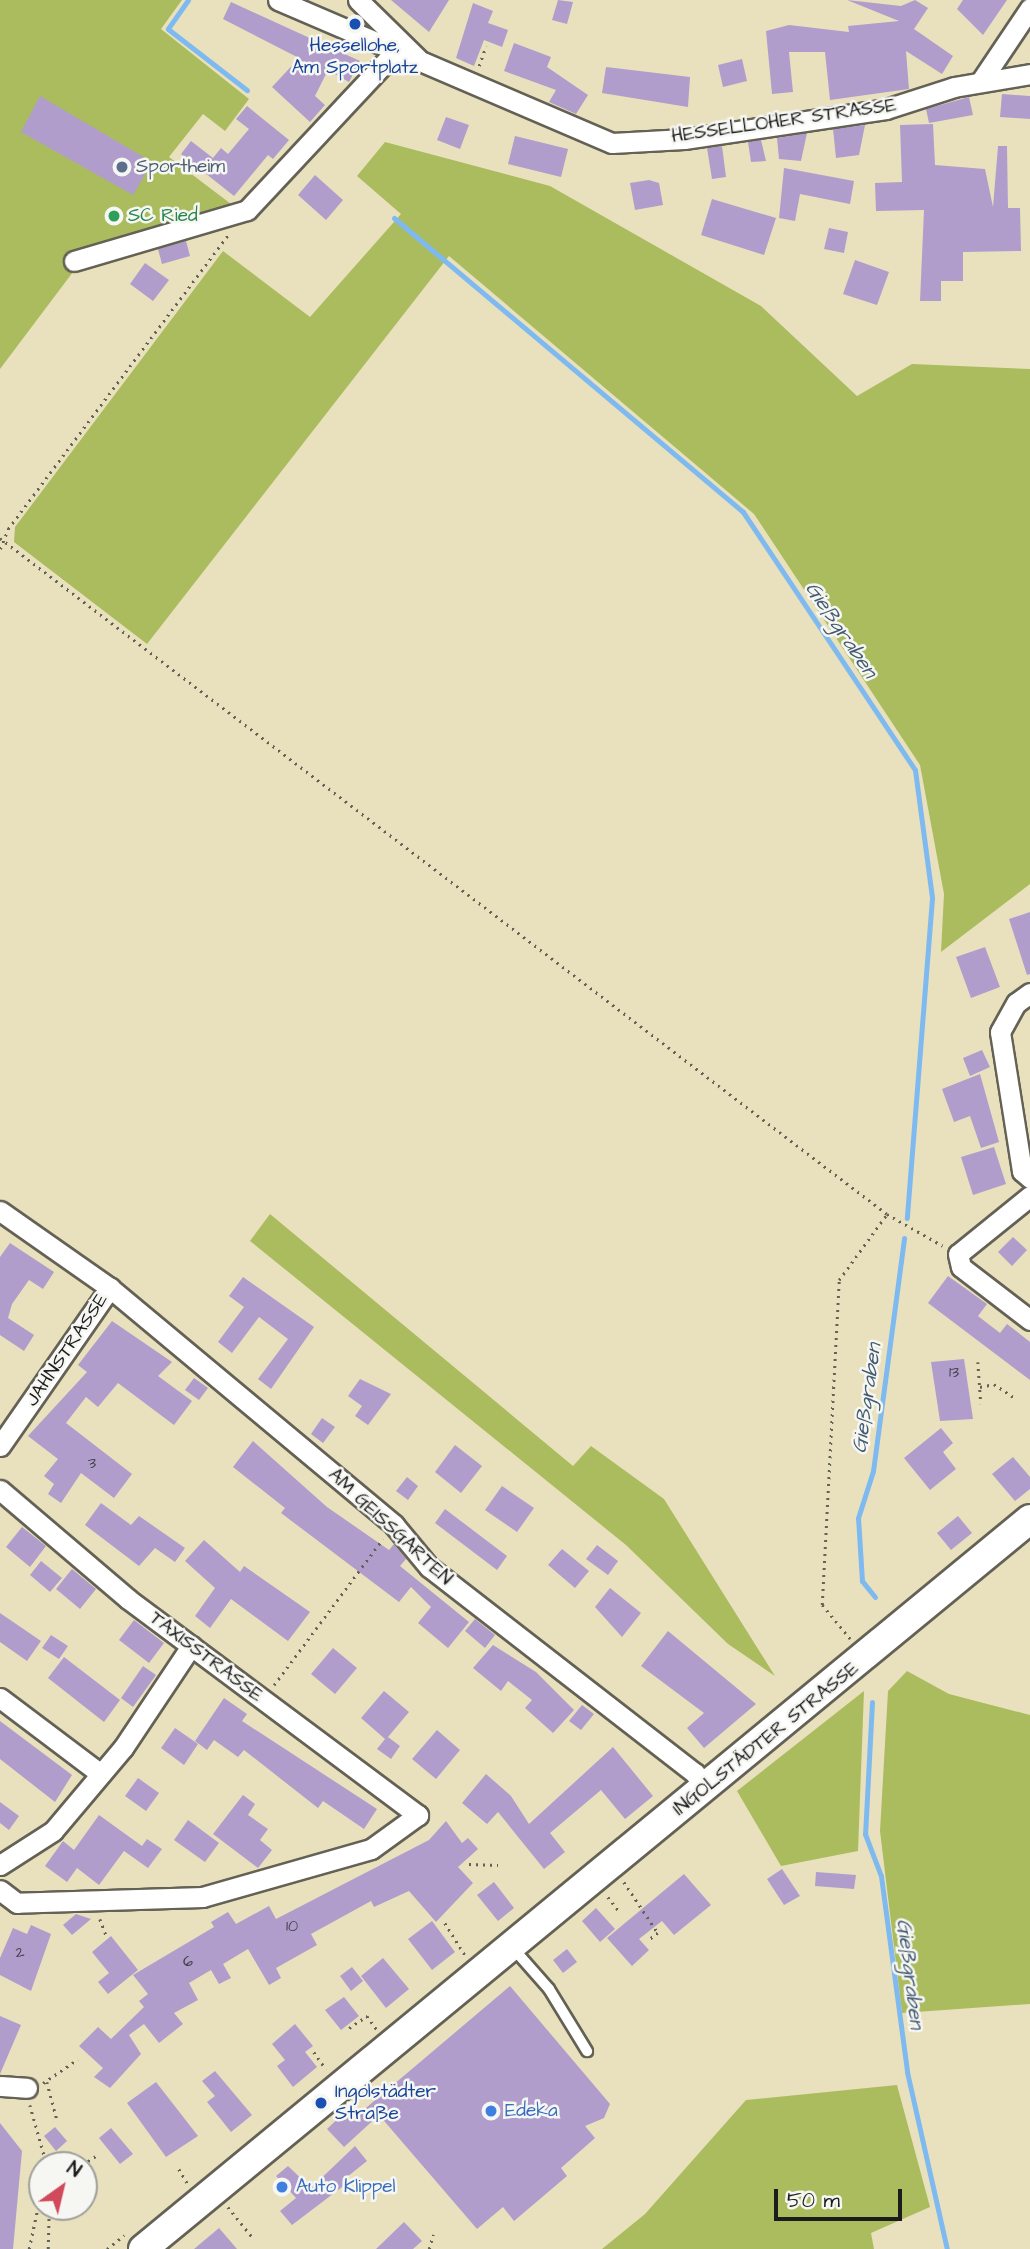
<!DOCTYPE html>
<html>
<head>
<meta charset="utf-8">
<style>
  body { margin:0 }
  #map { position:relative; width:1030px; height:2249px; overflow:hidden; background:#e9e1be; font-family:"Architects Daughter",sans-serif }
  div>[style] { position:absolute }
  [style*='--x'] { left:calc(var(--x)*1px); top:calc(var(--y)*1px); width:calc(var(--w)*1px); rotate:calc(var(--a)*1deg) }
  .green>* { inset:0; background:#abbc5f }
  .stream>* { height:5px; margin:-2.5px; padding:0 2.5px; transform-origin:2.5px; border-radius:2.5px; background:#7ebaf0 }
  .building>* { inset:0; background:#b09dcb }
  .path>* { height:2.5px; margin-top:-1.25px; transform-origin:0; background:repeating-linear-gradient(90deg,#646155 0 2px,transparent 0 7px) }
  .roads { filter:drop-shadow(2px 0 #646155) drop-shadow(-2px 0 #646155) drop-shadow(0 2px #646155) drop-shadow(0 -2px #646155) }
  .lane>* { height:10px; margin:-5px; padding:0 5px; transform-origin:5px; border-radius:5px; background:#fff }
  .street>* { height:19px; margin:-9.5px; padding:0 9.5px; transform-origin:9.5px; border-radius:9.5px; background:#fff }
  .secondary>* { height:28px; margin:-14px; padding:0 14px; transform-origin:14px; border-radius:14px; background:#fff }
  .dots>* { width:19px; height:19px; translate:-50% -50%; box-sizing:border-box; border:4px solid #f6f6f2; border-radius:50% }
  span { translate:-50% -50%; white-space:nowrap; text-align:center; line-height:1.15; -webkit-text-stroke:5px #f6f6f2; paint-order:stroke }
  .number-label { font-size:16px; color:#413c48 }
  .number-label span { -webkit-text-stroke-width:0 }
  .transit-label { font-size:19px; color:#164399 }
  .left { translate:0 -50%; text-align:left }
  .street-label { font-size:19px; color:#1c1c1c }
  .service-label { font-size:19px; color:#4e5e75 }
  .leisure-label { font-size:19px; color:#27864d }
  .shop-label { font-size:19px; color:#366cbe }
  .water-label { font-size:21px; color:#435b71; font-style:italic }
  .north { position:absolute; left:28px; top:2151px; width:70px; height:70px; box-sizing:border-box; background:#f6f6f2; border:2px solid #9f9f9c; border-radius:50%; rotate:34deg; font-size:19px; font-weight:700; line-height:28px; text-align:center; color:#1c1c1c }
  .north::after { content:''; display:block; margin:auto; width:24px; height:32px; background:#d1495b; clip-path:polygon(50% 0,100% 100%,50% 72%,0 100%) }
  .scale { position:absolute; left:774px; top:2189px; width:128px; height:32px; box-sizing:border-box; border:4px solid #1c1c1c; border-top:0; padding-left:9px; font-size:21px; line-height:24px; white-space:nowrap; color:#1c1c1c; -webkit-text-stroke:5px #f6f6f2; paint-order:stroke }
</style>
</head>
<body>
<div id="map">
  <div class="green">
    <div style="clip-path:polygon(0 0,182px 0,161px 29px,249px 99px,225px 131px,203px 114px,169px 157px,231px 204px,223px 227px,76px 268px,0 369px)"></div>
    <div style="clip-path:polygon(385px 142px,550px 186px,761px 306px,857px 396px,912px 364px,1030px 369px,1030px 884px,941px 952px,944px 894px,920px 765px,754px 514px,449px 256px,147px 644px,14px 542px,15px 527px,223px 251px,310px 317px,401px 214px,357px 176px)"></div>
    <div style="clip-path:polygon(270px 1214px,573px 1466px,591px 1446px,664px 1499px,775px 1676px,728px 1644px,626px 1545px,250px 1241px)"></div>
    <div style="clip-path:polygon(907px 1671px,949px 1694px,1030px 1715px,1030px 2004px,902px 2013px,880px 1831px,888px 1691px)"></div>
    <div style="clip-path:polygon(864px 1691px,858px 1851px,781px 1866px,737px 1791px)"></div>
    <div style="clip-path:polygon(897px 2085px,930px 2207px,871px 2233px,874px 2249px,602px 2249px,645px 2214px,746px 2100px)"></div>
  </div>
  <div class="stream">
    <div style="--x:188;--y:0;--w:35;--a:125"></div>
    <div style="--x:168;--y:29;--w:100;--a:37.7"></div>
    <div style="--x:394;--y:218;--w:456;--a:40.1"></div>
    <div style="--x:743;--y:512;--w:310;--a:56.3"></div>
    <div style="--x:915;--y:770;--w:129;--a:82.4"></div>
    <div style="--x:932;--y:898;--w:321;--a:94.5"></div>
    <div style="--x:875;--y:1597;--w:21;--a:-129"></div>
    <div style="--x:862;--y:1581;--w:63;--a:-93.6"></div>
    <div style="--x:858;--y:1518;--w:49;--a:-72.3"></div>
    <div style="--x:873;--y:1471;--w:235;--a:-82.4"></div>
    <div style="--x:872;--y:1702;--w:132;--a:93"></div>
    <div style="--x:865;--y:1834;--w:45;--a:69.1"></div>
    <div style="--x:881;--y:1876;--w:198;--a:82.4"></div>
    <div style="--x:907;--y:2072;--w:181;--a:77.3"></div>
  </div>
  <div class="building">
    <div style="clip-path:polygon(391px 0,449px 0,429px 32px)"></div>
    <div style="clip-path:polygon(558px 0,573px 2px,567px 24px,552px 20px)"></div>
    <div style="clip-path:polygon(847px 0,901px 6px,915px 0,928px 8px,914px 29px,953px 56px,942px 74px,906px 51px,909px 89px,830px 100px,825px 52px,789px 52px,793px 92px,772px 94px,766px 31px,789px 25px,849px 32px,848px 26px,899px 21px)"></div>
    <div style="clip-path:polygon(963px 0,1007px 0,983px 35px,957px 9px)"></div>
    <div style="clip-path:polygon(231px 2px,360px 61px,349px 82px,328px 70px,315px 96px,325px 105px,310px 122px,272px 87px,299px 58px,223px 19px)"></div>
    <div style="clip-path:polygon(473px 3px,493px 11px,488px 23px,508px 30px,502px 47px,484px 40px,474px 66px,456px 58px)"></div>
    <div style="clip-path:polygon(514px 43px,551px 57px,547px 67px,588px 95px,576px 114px,549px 102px,556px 90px,504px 71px)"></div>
    <div style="clip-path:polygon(742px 59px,747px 81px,723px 87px,718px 65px)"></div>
    <div style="clip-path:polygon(606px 67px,690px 77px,688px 107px,602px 93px)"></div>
    <div style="clip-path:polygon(1002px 94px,1030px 96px,1030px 119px,1000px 117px)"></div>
    <div style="clip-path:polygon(40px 96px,152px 162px,133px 195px,21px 132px)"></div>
    <div style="clip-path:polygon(969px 97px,973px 115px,929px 123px,926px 109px)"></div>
    <div style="clip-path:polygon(247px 106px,289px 140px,273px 159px,268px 155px,234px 196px,181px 154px,191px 141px,213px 158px,221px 148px,228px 154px,249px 129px,236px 119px)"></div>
    <div style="clip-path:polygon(446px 117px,469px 125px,460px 149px,437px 140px)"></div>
    <div style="clip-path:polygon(933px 124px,935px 165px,985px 169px,993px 207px,998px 146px,1007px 146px,1008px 208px,1020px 208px,1021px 251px,963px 252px,963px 281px,941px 281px,941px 301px,920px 301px,924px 210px,876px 211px,875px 183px,902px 182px,900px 125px)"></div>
    <div style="clip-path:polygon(865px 125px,859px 155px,836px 158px,833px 129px)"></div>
    <div style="clip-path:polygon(807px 133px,801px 161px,779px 159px,777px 138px)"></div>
    <div style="clip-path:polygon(515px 136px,568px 149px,561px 177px,508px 164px)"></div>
    <div style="clip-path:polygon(761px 140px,766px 161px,751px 162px,748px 142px)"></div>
    <div style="clip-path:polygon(722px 146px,726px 177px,712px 179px,707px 148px)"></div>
    <div style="clip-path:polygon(784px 168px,854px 181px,850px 204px,800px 194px,795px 221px,779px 218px)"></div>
    <div style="clip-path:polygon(315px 175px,343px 200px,326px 220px,298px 195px)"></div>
    <div style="clip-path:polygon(649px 180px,659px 183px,663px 205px,635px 210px,630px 183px)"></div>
    <div style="clip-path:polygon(712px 199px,776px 218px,764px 255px,701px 235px)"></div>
    <div style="clip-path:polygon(829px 228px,848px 232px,844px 253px,824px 249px)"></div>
    <div style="clip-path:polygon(186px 241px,190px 256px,162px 264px,158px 249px)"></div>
    <div style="clip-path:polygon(855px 260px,889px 272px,877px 305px,843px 294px)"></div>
    <div style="clip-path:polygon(145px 263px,169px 280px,153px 301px,130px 284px)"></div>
    <div style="clip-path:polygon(1030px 912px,1030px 974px,1027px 975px,1009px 919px)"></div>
    <div style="clip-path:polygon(985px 947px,1000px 987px,971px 998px,956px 957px)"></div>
    <div style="clip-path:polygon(982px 1050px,990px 1067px,970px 1076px,963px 1058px)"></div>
    <div style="clip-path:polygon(980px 1074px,999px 1142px,981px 1148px,970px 1116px,954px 1122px,942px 1089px)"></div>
    <div style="clip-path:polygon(994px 1147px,1006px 1184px,973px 1195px,961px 1157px)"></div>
    <div style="clip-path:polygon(1013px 1237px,1027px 1250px,1012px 1266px,998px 1252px)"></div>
    <div style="clip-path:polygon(10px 1243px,54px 1272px,43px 1289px,29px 1280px,12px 1304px,8px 1318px,34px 1335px,24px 1351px,0 1335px,0 1257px)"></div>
    <div style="clip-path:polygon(948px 1276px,987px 1304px,978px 1316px,1000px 1333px,1007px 1324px,1030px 1342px,1030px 1380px,928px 1303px)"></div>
    <div style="clip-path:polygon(243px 1277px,314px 1327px,271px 1389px,258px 1379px,288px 1339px,259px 1317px,232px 1353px,218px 1342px,244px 1307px,229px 1296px)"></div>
    <div style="clip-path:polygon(112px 1321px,172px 1362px,158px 1376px,192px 1401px,174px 1425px,118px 1383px,98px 1407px,86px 1397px,66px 1423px,132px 1474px,114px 1498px,81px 1473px,61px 1503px,48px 1494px,54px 1484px,44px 1476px,58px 1459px,28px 1436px,87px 1372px,78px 1365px)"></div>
    <div style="clip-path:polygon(964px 1359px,973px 1419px,940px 1421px,931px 1362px)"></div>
    <div style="clip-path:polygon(194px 1378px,208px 1388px,199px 1400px,185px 1390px)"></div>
    <div style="clip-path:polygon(360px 1379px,391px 1394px,368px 1425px,355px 1416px,362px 1406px,348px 1396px)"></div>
    <div style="clip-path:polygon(322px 1418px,335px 1427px,323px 1443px,311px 1434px)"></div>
    <div style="clip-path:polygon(941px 1428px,953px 1443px,943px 1452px,956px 1469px,930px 1490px,904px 1458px)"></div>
    <div style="clip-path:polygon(253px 1441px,327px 1507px,389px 1550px,394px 1544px,406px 1559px,400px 1566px,469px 1622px,448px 1648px,418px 1623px,431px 1607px,411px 1587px,399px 1602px,281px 1513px,285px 1508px,233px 1467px)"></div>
    <div style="clip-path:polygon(455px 1445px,482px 1466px,461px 1493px,435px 1472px)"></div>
    <div style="clip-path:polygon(1013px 1457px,1030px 1477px,1030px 1489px,1015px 1501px,992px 1474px)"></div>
    <div style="clip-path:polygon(407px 1477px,418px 1486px,408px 1500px,396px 1491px)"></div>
    <div style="clip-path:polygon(502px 1486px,534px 1508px,517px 1532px,485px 1510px)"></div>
    <div style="clip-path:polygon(101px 1503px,131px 1525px,139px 1516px,185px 1548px,175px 1562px,155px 1548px,139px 1566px,85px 1525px)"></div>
    <div style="clip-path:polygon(445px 1509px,507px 1556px,497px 1570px,435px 1523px)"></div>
    <div style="clip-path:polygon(958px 1516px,972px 1533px,951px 1550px,937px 1533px)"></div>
    <div style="clip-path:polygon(22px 1527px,46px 1546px,30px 1567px,6px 1547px)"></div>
    <div style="clip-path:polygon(204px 1540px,240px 1572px,244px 1566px,310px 1612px,288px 1641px,231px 1599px,210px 1628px,195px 1616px,215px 1588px,185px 1561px)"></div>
    <div style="clip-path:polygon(597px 1545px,618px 1561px,608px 1575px,586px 1559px)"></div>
    <div style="clip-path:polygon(562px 1549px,589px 1571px,575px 1588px,548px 1565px)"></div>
    <div style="clip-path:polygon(41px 1561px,62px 1578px,50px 1592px,30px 1575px)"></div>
    <div style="clip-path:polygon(72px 1569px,96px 1589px,80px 1609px,56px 1589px)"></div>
    <div style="clip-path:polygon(610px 1588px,641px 1613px,622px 1637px,595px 1607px)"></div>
    <div style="clip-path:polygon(0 1613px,41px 1641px,27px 1661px,0 1642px)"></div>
    <div style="clip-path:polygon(475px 1619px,495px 1635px,485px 1648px,465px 1631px)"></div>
    <div style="clip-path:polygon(134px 1620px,164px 1643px,149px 1663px,119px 1640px)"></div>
    <div style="clip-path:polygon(668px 1631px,756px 1704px,704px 1748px,687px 1728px,704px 1713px,641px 1666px)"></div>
    <div style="clip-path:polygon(51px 1635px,68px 1646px,59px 1659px,42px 1648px)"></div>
    <div style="clip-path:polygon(493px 1645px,536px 1672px,574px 1710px,553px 1733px,525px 1708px,532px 1700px,508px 1681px,501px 1691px,473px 1668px)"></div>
    <div style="clip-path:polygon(333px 1648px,357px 1668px,335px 1694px,311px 1674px)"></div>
    <div style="clip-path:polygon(64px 1657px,120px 1700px,104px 1722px,48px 1678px)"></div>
    <div style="clip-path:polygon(143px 1666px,156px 1675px,133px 1707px,121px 1698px)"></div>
    <div style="clip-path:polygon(384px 1691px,409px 1712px,388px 1737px,400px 1746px,391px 1759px,377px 1749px,385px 1739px,361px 1718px)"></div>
    <div style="clip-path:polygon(224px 1698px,247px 1714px,242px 1721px,377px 1809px,364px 1829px,323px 1801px,318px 1808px,244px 1750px,238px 1757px,214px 1740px,207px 1750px,195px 1741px)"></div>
    <div style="clip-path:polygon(582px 1705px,594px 1714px,581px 1730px,569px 1721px)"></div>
    <div style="clip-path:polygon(0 1721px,72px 1775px,55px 1802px,0 1759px)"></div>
    <div style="clip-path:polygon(175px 1728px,198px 1744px,184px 1765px,161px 1748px)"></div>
    <div style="clip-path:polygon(437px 1730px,460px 1750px,436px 1779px,412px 1759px)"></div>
    <div style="clip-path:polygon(613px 1747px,653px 1796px,625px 1819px,601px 1790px,550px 1833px,565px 1852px,544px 1869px,498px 1812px,487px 1824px,462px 1803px,486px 1774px,511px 1796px,529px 1824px)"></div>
    <div style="clip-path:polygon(138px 1778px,159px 1793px,146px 1811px,125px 1796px)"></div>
    <div style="clip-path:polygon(243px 1795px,255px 1804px,248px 1815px,268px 1829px,260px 1840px,272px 1850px,258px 1868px,213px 1834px)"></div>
    <div style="clip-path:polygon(0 1802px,19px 1816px,9px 1830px,0 1823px)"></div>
    <div style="clip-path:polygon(99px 1815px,142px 1846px,147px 1839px,162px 1849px,148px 1868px,124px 1851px,99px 1885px,77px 1868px,67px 1882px,45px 1866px,63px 1841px,74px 1850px)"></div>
    <div style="clip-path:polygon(188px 1820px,219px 1843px,205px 1862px,174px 1840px)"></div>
    <div style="clip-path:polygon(446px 1821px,462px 1843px,468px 1838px,478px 1849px,458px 1867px,473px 1883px,436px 1922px,409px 1891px,374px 1907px,371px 1901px,311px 1934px,317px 1945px,276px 1968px,281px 1978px,269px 1985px,248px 1949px,223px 1964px,231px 1978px,219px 1984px,211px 1970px,189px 1983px,198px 2000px,174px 2013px,183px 2024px,159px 2043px,144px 2024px,129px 2035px,141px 2054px,110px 2088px,94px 2077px,103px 2068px,79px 2046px,98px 2027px,111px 2039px,144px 2007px,139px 2001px,148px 1994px,133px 1975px,214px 1927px,211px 1922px,228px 1912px,236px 1924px,269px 1906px,276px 1919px,429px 1840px)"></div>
    <div style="clip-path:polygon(782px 1869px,800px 1896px,784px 1905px,767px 1879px)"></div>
    <div style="clip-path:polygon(816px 1872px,856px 1875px,854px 1889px,815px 1886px)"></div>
    <div style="clip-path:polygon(684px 1874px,711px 1905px,674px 1935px,662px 1921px,639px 1939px,649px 1950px,632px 1966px,607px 1938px)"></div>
    <div style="clip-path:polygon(494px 1882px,514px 1908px,498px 1921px,477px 1895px)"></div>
    <div style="clip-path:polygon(596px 1908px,615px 1929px,600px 1942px,582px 1921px)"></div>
    <div style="clip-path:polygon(76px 1914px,91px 1919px,72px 1935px,63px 1925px)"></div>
    <div style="clip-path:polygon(432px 1921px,455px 1952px,432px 1970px,408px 1939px)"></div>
    <div style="clip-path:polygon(31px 1925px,51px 1934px,31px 1991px,0 1975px,0 1958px,13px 1928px,27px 1934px)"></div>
    <div style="clip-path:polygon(111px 1936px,138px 1970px,108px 1994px,98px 1982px,109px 1973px,92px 1952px)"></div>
    <div style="clip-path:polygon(567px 1949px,577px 1962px,563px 1973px,553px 1960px)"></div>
    <div style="clip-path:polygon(383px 1958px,409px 1989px,386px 2008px,361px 1976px)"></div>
    <div style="clip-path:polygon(352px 1967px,363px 1981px,351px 1991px,340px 1976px)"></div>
    <div style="clip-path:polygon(510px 1986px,610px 2104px,604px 2118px,585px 2126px,595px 2138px,561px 2168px,567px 2176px,514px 2221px,503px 2207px,477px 2229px,379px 2115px,344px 2147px,327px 2129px,347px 2110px,354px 2118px)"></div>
    <div style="clip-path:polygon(344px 1997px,359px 2016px,341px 2030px,325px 2010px)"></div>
    <div style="clip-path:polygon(0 2016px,21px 2025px,0 2074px)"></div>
    <div style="clip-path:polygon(295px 2024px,313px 2046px,305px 2052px,317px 2067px,293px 2087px,277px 2066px,285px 2060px,272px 2044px)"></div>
    <div style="clip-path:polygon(215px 2071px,252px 2115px,231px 2132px,207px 2102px,215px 2096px,202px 2081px)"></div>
    <div style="clip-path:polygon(156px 2082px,198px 2136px,166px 2157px,127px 2103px)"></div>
    <div style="clip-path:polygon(0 2123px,22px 2151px,13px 2249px,0 2249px)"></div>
    <div style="clip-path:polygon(55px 2127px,67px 2141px,56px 2151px,44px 2136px)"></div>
    <div style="clip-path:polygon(111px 2128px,133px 2154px,120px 2164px,99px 2138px)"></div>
    <div style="clip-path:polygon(355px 2146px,367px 2161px,347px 2177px,350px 2181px,292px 2225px,280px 2211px,296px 2198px,276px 2176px,288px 2166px,311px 2188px)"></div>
    <div style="clip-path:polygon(404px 2222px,422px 2241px,413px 2249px,376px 2249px)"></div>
    <div style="clip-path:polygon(219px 2228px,237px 2249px,194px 2249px)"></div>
  </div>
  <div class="path">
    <div style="--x:479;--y:66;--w:21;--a:-71"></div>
    <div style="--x:0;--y:538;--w:1115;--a:37.31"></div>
    <div style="--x:887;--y:1214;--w:64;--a:29.7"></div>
    <div style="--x:0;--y:549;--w:22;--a:-68"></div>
    <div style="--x:8;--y:529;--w:367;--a:-53.2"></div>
    <div style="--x:978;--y:1362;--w:42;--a:85.9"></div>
    <div style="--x:980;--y:1387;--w:14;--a:-12"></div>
    <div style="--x:994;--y:1384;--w:23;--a:34"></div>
    <div style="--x:850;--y:1639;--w:44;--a:-129.5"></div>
    <div style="--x:822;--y:1605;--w:325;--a:-87"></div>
    <div style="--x:839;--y:1280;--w:82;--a:-54"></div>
    <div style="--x:274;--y:1685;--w:182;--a:-53.3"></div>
    <div style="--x:469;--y:1864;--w:29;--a:2"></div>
    <div style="--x:624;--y:1882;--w:61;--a:56.3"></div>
    <div style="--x:658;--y:1933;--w:11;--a:142"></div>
    <div style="--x:608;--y:1897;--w:18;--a:52"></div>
    <div style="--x:100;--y:1919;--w:17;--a:69"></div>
    <div style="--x:445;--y:1923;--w:40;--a:58"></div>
    <div style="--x:349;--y:2028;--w:22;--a:-34"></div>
    <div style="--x:367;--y:2016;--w:17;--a:54"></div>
    <div style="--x:314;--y:2052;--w:21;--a:55"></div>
    <div style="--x:47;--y:2082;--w:38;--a:75"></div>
    <div style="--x:43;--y:2083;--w:42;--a:-34.4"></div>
    <div style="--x:30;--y:2105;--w:62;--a:74.2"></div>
    <div style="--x:82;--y:2165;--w:17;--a:-33"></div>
    <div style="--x:179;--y:2169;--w:17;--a:59"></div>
    <div style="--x:228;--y:2207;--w:38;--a:51"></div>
    <div style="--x:29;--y:2249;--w:62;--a:-78"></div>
    <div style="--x:48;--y:2249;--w:42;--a:-88.6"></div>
    <div style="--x:107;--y:2249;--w:22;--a:-39"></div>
    <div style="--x:429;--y:2249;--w:15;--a:-74"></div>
  </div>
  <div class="roads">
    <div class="lane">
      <div style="--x:512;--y:1947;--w:56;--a:48.6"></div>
      <div style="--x:549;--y:1989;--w:73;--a:58.5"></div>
    </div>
    <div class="street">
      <div style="--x:278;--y:0;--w:363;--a:23.2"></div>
      <div style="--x:612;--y:143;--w:72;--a:-3.2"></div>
      <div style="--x:684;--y:139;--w:204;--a:-8.4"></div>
      <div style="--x:886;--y:109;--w:71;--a:-17.9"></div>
      <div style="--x:954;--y:87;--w:77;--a:-9.7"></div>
      <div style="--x:358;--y:0;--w:84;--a:44.5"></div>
      <div style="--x:981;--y:81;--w:88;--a:-56.1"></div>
      <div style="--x:74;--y:261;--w:180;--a:-16.4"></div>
      <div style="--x:247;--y:210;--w:216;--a:-46.9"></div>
      <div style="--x:1030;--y:993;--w:17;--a:144"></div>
      <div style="--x:1016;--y:1003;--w:33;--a:119"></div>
      <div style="--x:1000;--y:1032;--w:141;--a:81"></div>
      <div style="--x:1022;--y:1171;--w:11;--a:41"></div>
      <div style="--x:1030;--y:1196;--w:92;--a:141.1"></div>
      <div style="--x:958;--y:1254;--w:13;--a:77"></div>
      <div style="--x:961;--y:1267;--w:87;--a:37.5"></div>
      <div style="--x:0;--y:1211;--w:134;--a:35"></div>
      <div style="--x:110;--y:1288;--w:370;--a:39.8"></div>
      <div style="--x:394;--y:1525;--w:55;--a:50.2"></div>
      <div style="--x:429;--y:1567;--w:336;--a:37.8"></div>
      <div style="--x:695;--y:1773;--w:19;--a:62"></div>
      <div style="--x:0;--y:1446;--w:193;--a:-55.2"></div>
      <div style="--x:0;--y:1490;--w:168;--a:40.4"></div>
      <div style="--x:128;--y:1599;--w:362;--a:36.7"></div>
      <div style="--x:418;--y:1815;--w:58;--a:144.1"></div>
      <div style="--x:371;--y:1849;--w:175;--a:164.1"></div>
      <div style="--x:203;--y:1897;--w:186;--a:178.2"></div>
      <div style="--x:17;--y:1903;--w:21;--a:-143"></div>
      <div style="--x:0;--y:1698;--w:126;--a:37"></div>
      <div style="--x:0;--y:1865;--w:63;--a:-32.7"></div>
      <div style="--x:53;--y:1831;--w:109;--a:-49.9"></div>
      <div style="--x:123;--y:1748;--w:123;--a:-56.3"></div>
      <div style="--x:0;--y:2086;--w:27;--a:4"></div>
    </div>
    <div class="secondary">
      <div style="--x:143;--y:2249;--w:1149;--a:-39.45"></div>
    </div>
  </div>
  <div class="dots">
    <div style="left:355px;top:24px;background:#1a4fb4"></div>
    <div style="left:122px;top:167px;background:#5c6f8a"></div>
    <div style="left:114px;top:216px;background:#2e9e5b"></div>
    <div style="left:321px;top:2103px;background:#1a4fb4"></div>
    <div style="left:491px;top:2111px;background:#3f7fe0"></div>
    <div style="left:282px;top:2187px;background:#3f7fe0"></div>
  </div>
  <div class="number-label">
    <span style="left:954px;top:1372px">13</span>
    <span style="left:92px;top:1463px">3</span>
    <span style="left:292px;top:1926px">10</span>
    <span style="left:20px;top:1952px">2</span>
    <span style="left:188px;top:1961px">6</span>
  </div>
  <div class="transit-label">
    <span style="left:355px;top:57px">Hessellohe,<br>Am Sportplatz</span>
    <span class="left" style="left:335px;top:2103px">Ingolstädter<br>Straße</span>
  </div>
  <div class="street-label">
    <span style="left:784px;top:121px;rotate:-8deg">HESSELLOHER STRASSE</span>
    <span style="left:67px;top:1350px;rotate:-56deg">JAHNSTRASSE</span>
    <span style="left:390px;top:1527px;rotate:43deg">AM GEISSGARTEN</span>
    <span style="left:206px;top:1657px;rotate:37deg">TAXISSTRASSE</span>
    <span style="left:766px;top:1739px;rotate:-39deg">INGOLSTÄDTER STRASSE</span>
  </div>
  <div class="service-label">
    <span class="left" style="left:136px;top:167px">Sportheim</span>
  </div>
  <div class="leisure-label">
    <span class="left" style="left:128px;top:216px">SC Ried</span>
  </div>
  <div class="shop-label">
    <span class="left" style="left:505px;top:2111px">Edeka</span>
    <span class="left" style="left:296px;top:2187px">Auto Klippel</span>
  </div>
  <div class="water-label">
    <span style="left:841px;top:630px;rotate:56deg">Gießgraben</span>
    <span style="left:867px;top:1398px;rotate:-82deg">Gießgraben</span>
    <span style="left:910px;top:1974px;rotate:83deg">Gießgraben</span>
  </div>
  <div class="north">N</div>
  <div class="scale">50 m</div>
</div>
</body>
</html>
